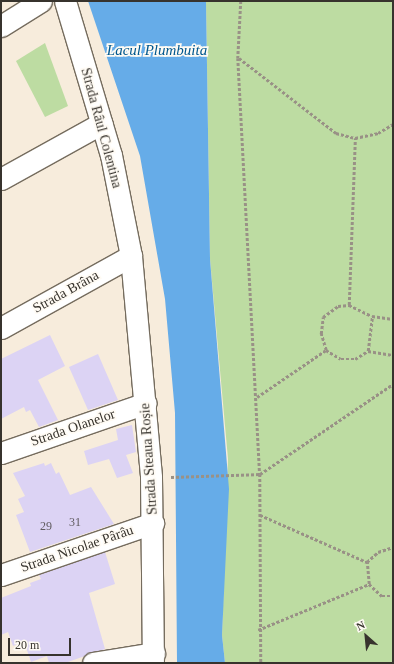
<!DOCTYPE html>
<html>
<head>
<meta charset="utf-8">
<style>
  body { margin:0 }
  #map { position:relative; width:394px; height:664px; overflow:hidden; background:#f7ecdc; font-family:"Times New Roman",serif }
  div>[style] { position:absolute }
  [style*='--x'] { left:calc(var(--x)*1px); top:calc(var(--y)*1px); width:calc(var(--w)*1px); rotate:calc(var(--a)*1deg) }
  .green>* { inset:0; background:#bddca2 }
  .water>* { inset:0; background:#66ace8 }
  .building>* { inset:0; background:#dcd3f4 }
  .path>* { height:2.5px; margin-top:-1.25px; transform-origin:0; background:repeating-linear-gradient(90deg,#999186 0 3px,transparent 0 5px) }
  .roads { filter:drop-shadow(1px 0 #756c5e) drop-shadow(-1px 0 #756c5e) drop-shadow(0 1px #756c5e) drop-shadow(0 -1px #756c5e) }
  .minor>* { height:21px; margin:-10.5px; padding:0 10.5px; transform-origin:10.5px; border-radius:10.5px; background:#fff }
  span { translate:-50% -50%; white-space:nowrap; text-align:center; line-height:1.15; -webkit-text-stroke:3.5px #fffbf4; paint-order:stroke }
  .number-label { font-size:12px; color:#605b5f }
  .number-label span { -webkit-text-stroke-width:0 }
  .street-label { font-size:14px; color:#37332d }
  .water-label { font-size:15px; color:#00578e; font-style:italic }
  .frame { position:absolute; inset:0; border:2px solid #37332d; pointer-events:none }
  .north { position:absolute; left:346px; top:616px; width:40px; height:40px; -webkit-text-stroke:3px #fffbf4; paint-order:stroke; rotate:333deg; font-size:11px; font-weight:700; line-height:16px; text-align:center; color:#37332d }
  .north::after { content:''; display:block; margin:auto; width:14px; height:18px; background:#37332d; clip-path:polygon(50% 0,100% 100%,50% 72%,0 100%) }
  .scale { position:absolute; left:8px; top:638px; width:63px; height:18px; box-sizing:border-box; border:2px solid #37332d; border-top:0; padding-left:5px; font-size:12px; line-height:14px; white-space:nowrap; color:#37332d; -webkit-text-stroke:3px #fffbf4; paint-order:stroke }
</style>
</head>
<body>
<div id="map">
  <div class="green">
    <div style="clip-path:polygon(206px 1px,393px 1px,393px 663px,225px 663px,222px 635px,228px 459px,210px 259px)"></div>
    <div style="clip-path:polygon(45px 43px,68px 106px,45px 117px,16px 61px)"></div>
  </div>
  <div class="water">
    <div style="clip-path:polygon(88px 1px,206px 1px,210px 259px,229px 489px,222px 635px,225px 663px,177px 663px,175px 413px,165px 299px,140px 156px)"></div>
  </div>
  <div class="building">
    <div style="clip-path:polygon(50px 335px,65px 366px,38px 380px,58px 420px,39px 427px,30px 410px,26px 412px,24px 407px,1px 419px,1px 359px)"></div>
    <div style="clip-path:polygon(98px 354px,118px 400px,88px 410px,69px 367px)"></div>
    <div style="clip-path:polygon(132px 425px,136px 452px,126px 455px,133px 473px,117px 478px,109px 459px,88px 465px,84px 451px,118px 440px,116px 429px)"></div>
    <div style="clip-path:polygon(44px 463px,45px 466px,51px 463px,56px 474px,59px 472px,70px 495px,91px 487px,114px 524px,30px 552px,16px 515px,24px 512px,18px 499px,25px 496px,13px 473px)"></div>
    <div style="clip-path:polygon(105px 552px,115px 584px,89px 593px,105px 649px,65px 663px,49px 663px,47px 656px,31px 662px,24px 641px,13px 646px,8px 632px,1px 635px,1px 598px,31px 586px,30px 583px,41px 579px,39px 575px)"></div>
  </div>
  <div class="path">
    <div style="--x:241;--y:1;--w:57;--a:93"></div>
    <div style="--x:238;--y:58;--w:417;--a:87"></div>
    <div style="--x:260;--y:474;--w:189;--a:89.7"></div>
    <div style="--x:239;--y:58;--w:123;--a:37.7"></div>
    <div style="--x:336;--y:133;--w:20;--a:15"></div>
    <div style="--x:355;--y:138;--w:24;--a:-12"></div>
    <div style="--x:378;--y:133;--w:17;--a:-31"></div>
    <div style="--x:349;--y:305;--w:167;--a:-87.9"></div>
    <div style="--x:326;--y:350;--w:17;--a:31"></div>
    <div style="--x:341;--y:359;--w:14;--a:0"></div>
    <div style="--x:355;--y:359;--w:15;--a:-32"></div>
    <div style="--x:368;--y:351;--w:35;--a:-83"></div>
    <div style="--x:368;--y:351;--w:25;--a:9"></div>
    <div style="--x:257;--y:397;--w:83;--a:-34.3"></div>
    <div style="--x:326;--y:350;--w:17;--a:-107"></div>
    <div style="--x:321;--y:334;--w:17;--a:-83"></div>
    <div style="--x:323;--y:317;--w:19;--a:-36"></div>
    <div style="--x:338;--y:306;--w:11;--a:-5"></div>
    <div style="--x:349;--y:305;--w:25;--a:26"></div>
    <div style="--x:372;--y:316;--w:21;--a:8"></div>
    <div style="--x:171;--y:477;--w:89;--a:-1.9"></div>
    <div style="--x:260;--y:474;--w:161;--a:-34.1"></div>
    <div style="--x:260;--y:515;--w:117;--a:23.7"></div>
    <div style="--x:367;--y:562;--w:15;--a:-42"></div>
    <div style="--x:378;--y:552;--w:16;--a:-18"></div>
    <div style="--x:369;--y:584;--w:18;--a:43"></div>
    <div style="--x:382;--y:596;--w:11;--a:0"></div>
    <div style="--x:258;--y:630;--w:120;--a:-22.5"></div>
    <div style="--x:369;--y:584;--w:22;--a:-95"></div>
  </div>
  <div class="roads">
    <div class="minor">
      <div style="--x:65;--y:1;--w:161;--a:73.4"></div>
      <div style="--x:111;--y:155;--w:103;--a:78.8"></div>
      <div style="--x:131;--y:256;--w:222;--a:84.8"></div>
      <div style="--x:151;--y:477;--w:186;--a:89.4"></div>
      <div style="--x:1;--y:26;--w:47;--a:-32"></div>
      <div style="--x:1;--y:179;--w:115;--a:-29"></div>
      <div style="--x:1;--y:328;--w:149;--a:-29"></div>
      <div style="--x:1;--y:453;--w:153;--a:-19"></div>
      <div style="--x:1;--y:575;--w:161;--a:-18.9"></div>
      <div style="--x:93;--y:663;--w:62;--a:-9.3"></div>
    </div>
  </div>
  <div class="number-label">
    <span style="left:75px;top:523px">31</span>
    <span style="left:46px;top:527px">29</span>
  </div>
  <div class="street-label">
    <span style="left:101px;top:128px;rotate:75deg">Strada Râul Colentina</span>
    <span style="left:66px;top:292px;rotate:-29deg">Strada Brâna</span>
    <span style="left:73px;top:428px;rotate:-19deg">Strada Olanelor</span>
    <span style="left:149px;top:459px;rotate:-94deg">Strada Steaua Roșie</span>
    <span style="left:77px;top:549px;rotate:-19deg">Strada Nicolae Pârâu</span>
  </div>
  <div class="water-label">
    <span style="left:157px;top:51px">Lacul Plumbuita</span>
  </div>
  <div class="frame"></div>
  <div class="north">N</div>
  <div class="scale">20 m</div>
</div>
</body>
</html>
